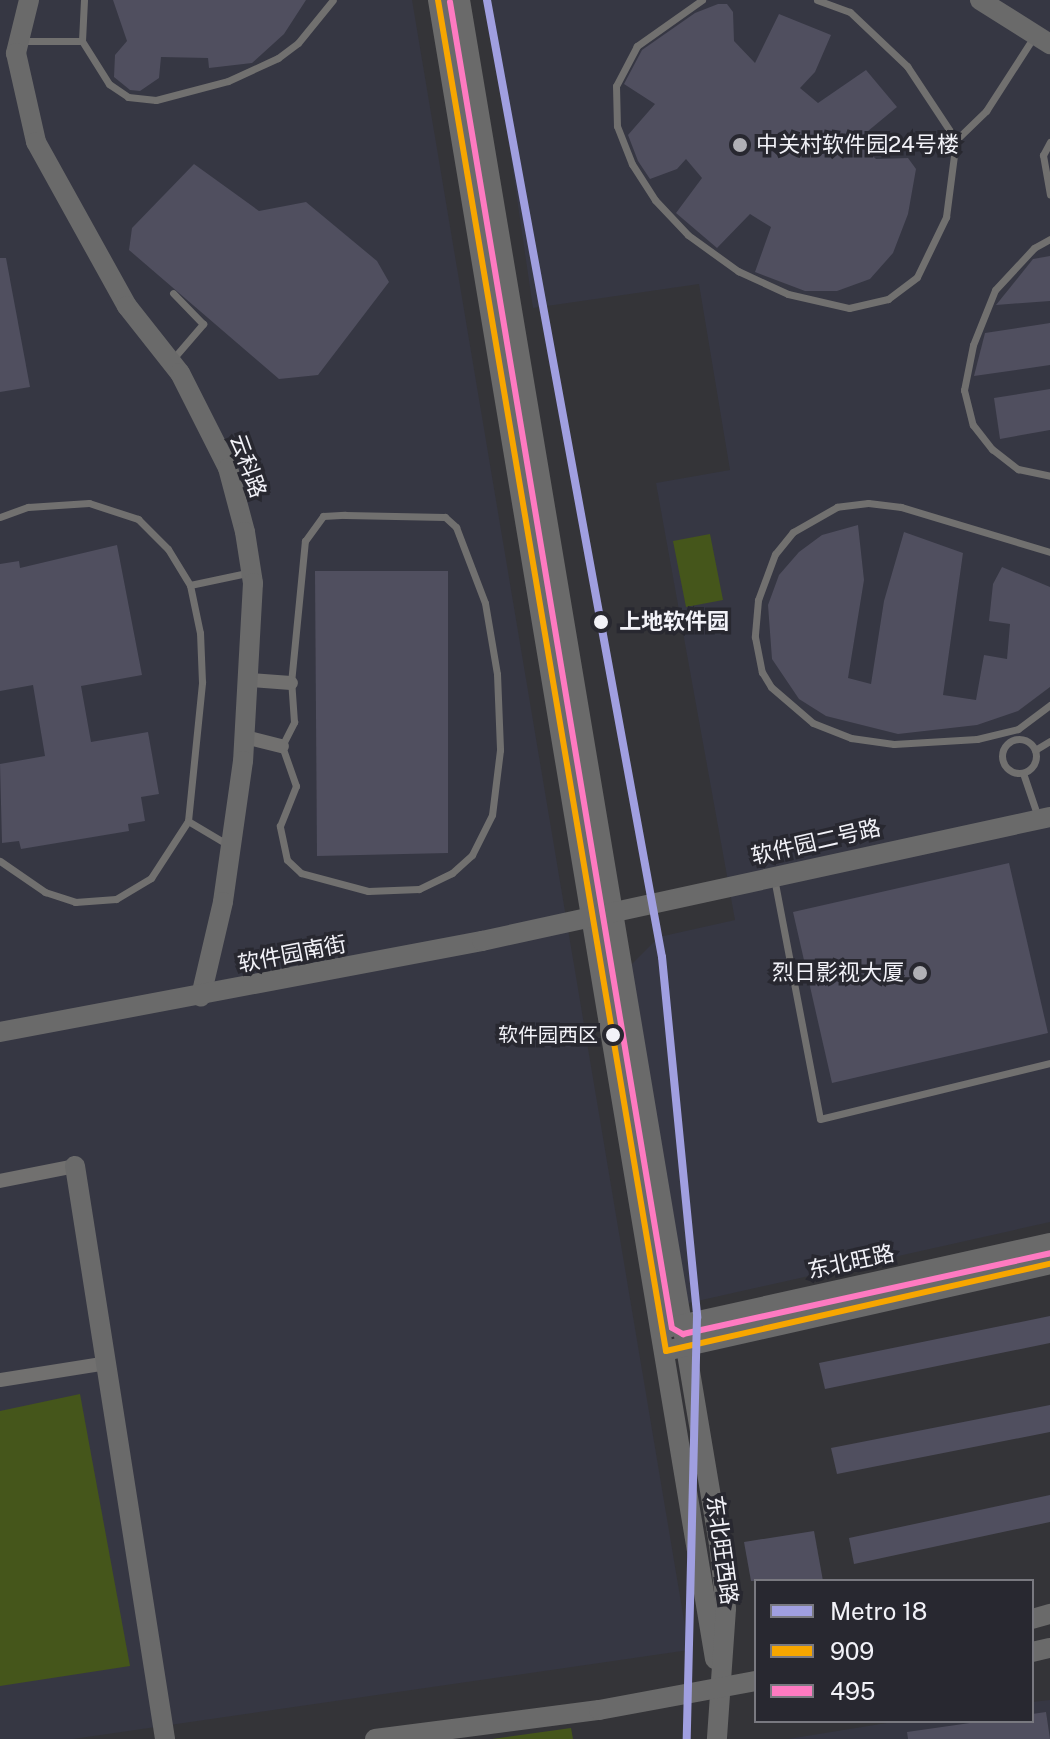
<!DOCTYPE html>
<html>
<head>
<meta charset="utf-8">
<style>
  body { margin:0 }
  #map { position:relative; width:1050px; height:1739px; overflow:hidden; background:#343438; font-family:"Public Sans","Noto Sans SC",sans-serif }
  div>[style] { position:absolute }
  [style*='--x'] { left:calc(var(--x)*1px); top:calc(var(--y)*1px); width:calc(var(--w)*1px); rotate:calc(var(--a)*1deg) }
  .built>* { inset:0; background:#363743 }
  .green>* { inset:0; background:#45561b }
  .building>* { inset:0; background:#504f5f }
  .lane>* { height:7px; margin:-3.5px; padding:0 3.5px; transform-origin:3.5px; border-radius:3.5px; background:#71706f }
  .lane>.ring { margin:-3.5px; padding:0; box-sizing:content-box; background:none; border:7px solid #71706f; border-radius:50% }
  .street>* { height:14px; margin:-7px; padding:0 7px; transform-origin:7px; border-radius:7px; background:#71706f }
  .secondary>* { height:20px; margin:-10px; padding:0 10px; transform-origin:10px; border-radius:10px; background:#6a6a6a }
  .bus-1>* { height:6px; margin:-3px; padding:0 3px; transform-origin:3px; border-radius:3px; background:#f7a600 }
  .bus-2>* { height:6px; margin:-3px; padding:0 3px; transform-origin:3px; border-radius:3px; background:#fe7ac1 }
  .metro-1>* { height:8px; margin:-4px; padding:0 4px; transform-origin:4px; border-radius:4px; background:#a09fe0 }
  .dots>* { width:22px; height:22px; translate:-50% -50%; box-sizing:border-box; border:4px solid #282830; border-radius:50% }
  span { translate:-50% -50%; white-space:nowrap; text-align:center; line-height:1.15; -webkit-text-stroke:7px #282830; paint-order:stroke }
  .bus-label { font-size:20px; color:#f2f2f8 }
  .right { translate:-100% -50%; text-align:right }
  .poi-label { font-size:22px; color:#f2f2f8 }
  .left { translate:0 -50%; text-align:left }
  .street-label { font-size:22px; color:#f2f2f8 }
  .stop-label { font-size:22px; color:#f2f2f8; font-weight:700 }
  .legend { position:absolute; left:754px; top:1579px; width:280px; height:144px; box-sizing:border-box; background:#282830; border:2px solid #797980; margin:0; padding:10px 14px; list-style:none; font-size:24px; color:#f2f2f8 }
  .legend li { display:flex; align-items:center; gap:16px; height:40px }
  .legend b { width:40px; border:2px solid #797980 }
</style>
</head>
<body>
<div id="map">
  <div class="built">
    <div style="clip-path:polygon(0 0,412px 0,689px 1650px,73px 1739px,0 1739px)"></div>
    <div style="clip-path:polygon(488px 0,1050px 0,1050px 1222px,684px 1304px,628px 968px,659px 937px,735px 920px,656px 483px,730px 470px,699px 284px,533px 308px)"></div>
    <div style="clip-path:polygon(1050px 1700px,1050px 1739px,788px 1739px,899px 1721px,1032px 1721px,1032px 1702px)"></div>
  </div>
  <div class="green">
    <div style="clip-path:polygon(710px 534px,723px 600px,686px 607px,673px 541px)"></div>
    <div style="clip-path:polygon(80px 1394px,130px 1666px,0 1686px,0 1411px)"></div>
    <div style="clip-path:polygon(571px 1728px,573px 1739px,492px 1739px)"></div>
  </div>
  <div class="building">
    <div style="clip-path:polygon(113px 0,306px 0,284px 34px,252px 63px,209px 68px,208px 58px,161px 57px,159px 78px,140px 91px,130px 90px,114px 77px,115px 55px,127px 41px)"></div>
    <div style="clip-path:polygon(718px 4px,727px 4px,733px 12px,734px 41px,755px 63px,779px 14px,831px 35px,815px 72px,800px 88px,818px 103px,866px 70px,897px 107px,856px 141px,876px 159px,908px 158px,916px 169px,908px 214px,893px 253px,870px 279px,837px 291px,805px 291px,755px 272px,771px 227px,750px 214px,717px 248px,676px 213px,702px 178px,686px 159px,677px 169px,650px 179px,638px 161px,628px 135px,655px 104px,624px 84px,642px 50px,695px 13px)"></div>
    <div style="clip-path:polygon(194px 164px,259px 211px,306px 202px,377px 261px,389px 282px,318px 375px,279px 379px,129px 250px,132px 228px)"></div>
    <div style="clip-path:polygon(1050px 256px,1050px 301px,996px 305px,1033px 259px)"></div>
    <div style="clip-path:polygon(0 258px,6px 258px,30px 387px,0 392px)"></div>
    <div style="clip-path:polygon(1050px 323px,1050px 365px,974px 376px,985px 333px)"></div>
    <div style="clip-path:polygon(1050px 389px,1050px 430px,1000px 439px,994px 398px)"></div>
    <div style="clip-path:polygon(858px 525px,864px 580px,848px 678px,871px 684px,884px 601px,904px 532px,963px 553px,943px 695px,976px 700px,984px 655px,1007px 659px,1010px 624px,989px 621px,993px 584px,1002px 567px,1050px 587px,1050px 687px,1018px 711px,977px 725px,898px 734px,826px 716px,799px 699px,772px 659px,768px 605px,779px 575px,799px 552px,822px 535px)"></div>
    <div style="clip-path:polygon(117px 545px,142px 675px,81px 686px,91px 742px,148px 732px,159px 794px,141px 797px,145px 821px,128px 824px,129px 831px,21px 849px,19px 841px,2px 843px,0 764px,45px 756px,33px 685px,0 691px,0 564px,19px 561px,20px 568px)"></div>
    <div style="clip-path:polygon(315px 571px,448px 571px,448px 853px,317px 856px)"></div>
    <div style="clip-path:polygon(1009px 863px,1048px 1033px,832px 1083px,793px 912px)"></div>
    <div style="clip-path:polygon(1050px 1316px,1050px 1343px,825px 1389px,819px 1363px)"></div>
    <div style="clip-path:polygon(1050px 1405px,1050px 1432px,837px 1474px,831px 1448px)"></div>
    <div style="clip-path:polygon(1050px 1495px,1050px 1522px,854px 1564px,849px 1538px)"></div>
    <div style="clip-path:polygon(814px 1531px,823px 1581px,751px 1581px,744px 1542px)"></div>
    <div style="clip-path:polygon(1046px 1712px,1050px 1739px,908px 1739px,907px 1732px,984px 1721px,1032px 1721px,1032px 1714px)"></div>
  </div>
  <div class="lane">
    <div style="--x:84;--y:0;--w:41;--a:92.8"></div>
    <div style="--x:82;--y:41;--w:51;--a:57.9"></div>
    <div style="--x:109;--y:84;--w:23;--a:34"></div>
    <div style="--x:128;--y:97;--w:28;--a:6"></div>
    <div style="--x:156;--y:100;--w:74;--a:-14.8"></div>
    <div style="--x:228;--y:81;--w:55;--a:-24.7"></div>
    <div style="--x:278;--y:58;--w:25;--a:-37"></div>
    <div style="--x:298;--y:43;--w:55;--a:-50.9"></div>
    <div style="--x:702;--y:0;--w:80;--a:144.7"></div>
    <div style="--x:637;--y:46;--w:45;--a:117.7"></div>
    <div style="--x:616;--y:86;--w:40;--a:88.6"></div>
    <div style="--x:617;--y:126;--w:41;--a:68.5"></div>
    <div style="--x:632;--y:164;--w:43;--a:57.4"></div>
    <div style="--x:655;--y:200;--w:48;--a:46.7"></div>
    <div style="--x:688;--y:235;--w:62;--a:35.8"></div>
    <div style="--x:738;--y:271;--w:55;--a:24.7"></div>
    <div style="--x:788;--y:294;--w:63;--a:12.9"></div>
    <div style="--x:849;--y:308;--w:40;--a:-13"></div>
    <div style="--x:888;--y:299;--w:36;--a:-37"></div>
    <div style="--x:917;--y:277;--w:67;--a:-64.2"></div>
    <div style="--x:946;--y:217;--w:78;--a:-82.6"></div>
    <div style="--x:956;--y:140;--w:42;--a:-44"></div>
    <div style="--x:986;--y:111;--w:87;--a:-57.2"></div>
    <div style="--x:817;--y:0;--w:35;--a:20"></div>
    <div style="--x:850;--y:12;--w:79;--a:43.5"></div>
    <div style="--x:907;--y:66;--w:89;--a:56.5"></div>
    <div style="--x:20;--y:41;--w:62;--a:0"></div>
    <div style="--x:1050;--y:142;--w:15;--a:118"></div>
    <div style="--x:1043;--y:155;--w:40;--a:80"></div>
    <div style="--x:1050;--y:239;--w:18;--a:151"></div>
    <div style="--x:1034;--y:248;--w:57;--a:132.9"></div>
    <div style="--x:995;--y:290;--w:59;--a:111.8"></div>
    <div style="--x:973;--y:345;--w:46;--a:101.3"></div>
    <div style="--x:964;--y:390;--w:36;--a:76"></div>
    <div style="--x:973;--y:425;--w:31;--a:52"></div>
    <div style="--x:992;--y:449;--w:33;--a:38"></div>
    <div style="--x:1018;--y:469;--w:33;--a:12"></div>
    <div style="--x:172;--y:360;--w:48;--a:-49.3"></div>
    <div style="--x:203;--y:324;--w:43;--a:-134.1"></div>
    <div style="--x:345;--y:515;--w:100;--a:1.1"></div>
    <div style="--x:445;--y:517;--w:15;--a:42"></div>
    <div style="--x:456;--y:527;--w:81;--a:69.1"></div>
    <div style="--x:485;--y:603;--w:72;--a:80.4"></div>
    <div style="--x:497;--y:674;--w:76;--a:87.7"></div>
    <div style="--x:500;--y:750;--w:65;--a:97"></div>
    <div style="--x:492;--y:815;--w:45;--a:116.6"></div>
    <div style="--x:472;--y:855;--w:27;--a:138"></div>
    <div style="--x:452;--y:873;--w:37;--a:154"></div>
    <div style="--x:419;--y:889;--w:51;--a:177.8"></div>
    <div style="--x:368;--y:891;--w:69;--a:-165"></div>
    <div style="--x:301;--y:873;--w:19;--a:-137"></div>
    <div style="--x:287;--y:860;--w:35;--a:-102"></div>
    <div style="--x:280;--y:826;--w:43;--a:-68.2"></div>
    <div style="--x:296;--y:786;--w:42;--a:-109.3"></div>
    <div style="--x:282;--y:746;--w:27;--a:-63"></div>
    <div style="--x:294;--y:722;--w:39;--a:-94"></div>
    <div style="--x:291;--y:683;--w:143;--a:-84.4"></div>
    <div style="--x:305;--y:541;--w:31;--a:-54"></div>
    <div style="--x:323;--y:516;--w:22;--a:-3"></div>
    <div style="--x:0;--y:517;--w:30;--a:-20"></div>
    <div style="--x:28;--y:507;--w:61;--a:-3.8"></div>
    <div style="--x:89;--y:503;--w:52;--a:18.1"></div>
    <div style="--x:138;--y:519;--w:42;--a:45"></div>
    <div style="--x:168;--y:549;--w:42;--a:58.6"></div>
    <div style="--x:190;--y:585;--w:58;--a:-11.9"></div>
    <div style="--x:1050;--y:552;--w:156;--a:-163.2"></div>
    <div style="--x:901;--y:507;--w:33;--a:-173"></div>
    <div style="--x:868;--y:503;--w:31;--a:173"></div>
    <div style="--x:837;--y:507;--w:51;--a:150.4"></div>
    <div style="--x:793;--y:532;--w:28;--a:129"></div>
    <div style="--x:775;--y:554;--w:49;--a:110.3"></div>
    <div style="--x:758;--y:600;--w:37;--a:95"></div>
    <div style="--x:755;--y:637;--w:36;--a:79"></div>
    <div style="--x:762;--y:672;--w:17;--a:59"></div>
    <div style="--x:771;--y:687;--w:55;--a:40.6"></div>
    <div style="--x:813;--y:723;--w:41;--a:21.5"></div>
    <div style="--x:851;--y:738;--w:43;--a:7.9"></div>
    <div style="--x:894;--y:744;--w:83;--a:-3.4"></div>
    <div style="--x:977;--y:739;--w:42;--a:-13.7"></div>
    <div style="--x:1018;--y:729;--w:40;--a:-37"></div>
    <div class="ring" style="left:1002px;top:739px;width:27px;height:27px"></div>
    <div style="--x:1035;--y:750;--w:17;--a:-31"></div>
    <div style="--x:1023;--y:773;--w:46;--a:71.2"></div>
    <div style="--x:188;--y:821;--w:140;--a:-84.2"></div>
    <div style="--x:202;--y:682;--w:49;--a:-92.3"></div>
    <div style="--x:200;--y:633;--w:49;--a:-101.8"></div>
    <div style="--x:0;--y:861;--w:55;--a:34.6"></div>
    <div style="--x:45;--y:892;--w:32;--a:18"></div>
    <div style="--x:75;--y:902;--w:41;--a:-4.2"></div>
    <div style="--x:116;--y:899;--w:41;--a:-31"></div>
    <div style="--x:151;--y:878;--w:68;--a:-57"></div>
    <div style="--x:188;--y:821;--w:49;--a:30.8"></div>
    <div style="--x:774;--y:878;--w:245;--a:79.2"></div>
    <div style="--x:820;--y:1119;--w:237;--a:-13.7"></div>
  </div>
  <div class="street">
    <div style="--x:250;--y:680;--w:41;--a:4.2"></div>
    <div style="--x:245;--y:737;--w:38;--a:14"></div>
    <div style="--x:0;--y:1181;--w:76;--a:-11.3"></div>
    <div style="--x:0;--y:1380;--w:108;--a:-9"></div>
  </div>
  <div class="secondary">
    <div style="--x:29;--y:0;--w:55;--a:103.8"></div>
    <div style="--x:16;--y:53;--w:91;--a:77.3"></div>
    <div style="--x:36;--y:142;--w:188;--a:61"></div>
    <div style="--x:127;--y:306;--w:85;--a:51.7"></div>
    <div style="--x:180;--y:373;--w:106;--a:63.2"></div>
    <div style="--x:228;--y:468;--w:66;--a:75.1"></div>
    <div style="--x:245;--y:532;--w:52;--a:81.1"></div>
    <div style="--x:253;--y:583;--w:178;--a:93.2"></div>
    <div style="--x:243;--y:761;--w:142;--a:98.1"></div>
    <div style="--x:223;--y:902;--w:97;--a:103.2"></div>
    <div style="--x:438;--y:0;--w:1682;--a:80.52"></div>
    <div style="--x:460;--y:0;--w:1566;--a:80.48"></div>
    <div style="--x:719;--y:1544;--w:65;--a:83.9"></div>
    <div style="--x:726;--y:1609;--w:130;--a:94"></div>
    <div style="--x:980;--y:0;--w:83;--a:32.2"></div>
    <div style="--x:0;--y:1032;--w:491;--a:-10.7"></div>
    <div style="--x:482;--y:941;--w:581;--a:-12.32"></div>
    <div style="--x:75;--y:1166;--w:580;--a:81.07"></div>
    <div style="--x:671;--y:1327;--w:388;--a:-12.5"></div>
    <div style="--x:674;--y:1349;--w:385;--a:-12.7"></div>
    <div style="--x:1032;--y:1619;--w:19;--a:-16"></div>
    <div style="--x:1032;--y:1652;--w:18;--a:-13"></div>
    <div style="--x:375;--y:1739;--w:226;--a:-7.4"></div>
    <div style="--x:599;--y:1710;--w:160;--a:-10.5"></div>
  </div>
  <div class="bus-1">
    <div style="--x:438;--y:0;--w:1370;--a:80.42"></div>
    <div style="--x:666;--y:1351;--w:394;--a:-12.8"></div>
  </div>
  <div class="bus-2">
    <div style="--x:450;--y:2;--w:1344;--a:80.5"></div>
    <div style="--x:672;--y:1328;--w:13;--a:29"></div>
    <div style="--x:683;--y:1334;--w:376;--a:-12.4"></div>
  </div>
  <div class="metro-1">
    <div style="--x:487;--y:0;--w:973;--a:79.64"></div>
    <div style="--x:662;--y:957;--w:362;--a:84.4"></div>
    <div style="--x:697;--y:1317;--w:422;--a:91.4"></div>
  </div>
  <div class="dots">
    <div style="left:740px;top:145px;background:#b0b0b5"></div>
    <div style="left:601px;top:622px;background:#f2f2f8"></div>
    <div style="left:920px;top:973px;background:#b0b0b5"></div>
    <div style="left:613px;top:1035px;background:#f2f2f8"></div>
  </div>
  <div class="bus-label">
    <span class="right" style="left:598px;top:1035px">软件园西区</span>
  </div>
  <div class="poi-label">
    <span class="left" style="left:756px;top:145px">中关村软件园24号楼</span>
    <span class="right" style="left:904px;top:973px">烈日影视大厦</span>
  </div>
  <div class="street-label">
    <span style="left:248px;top:466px;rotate:70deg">云科路</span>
    <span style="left:816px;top:842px;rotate:-13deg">软件园二号路</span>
    <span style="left:292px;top:954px;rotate:-11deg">软件园南街</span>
    <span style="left:851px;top:1262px;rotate:-12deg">东北旺路</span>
    <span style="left:722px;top:1550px;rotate:82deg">东北旺西路</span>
  </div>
  <div class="stop-label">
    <span class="left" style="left:619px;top:622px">上地软件园</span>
  </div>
  <ul class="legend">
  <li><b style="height:10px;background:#a09fe0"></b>Metro 18</li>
  <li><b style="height:10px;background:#f7a600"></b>909</li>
  <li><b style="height:10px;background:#fe7ac1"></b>495</li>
  </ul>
</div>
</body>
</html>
